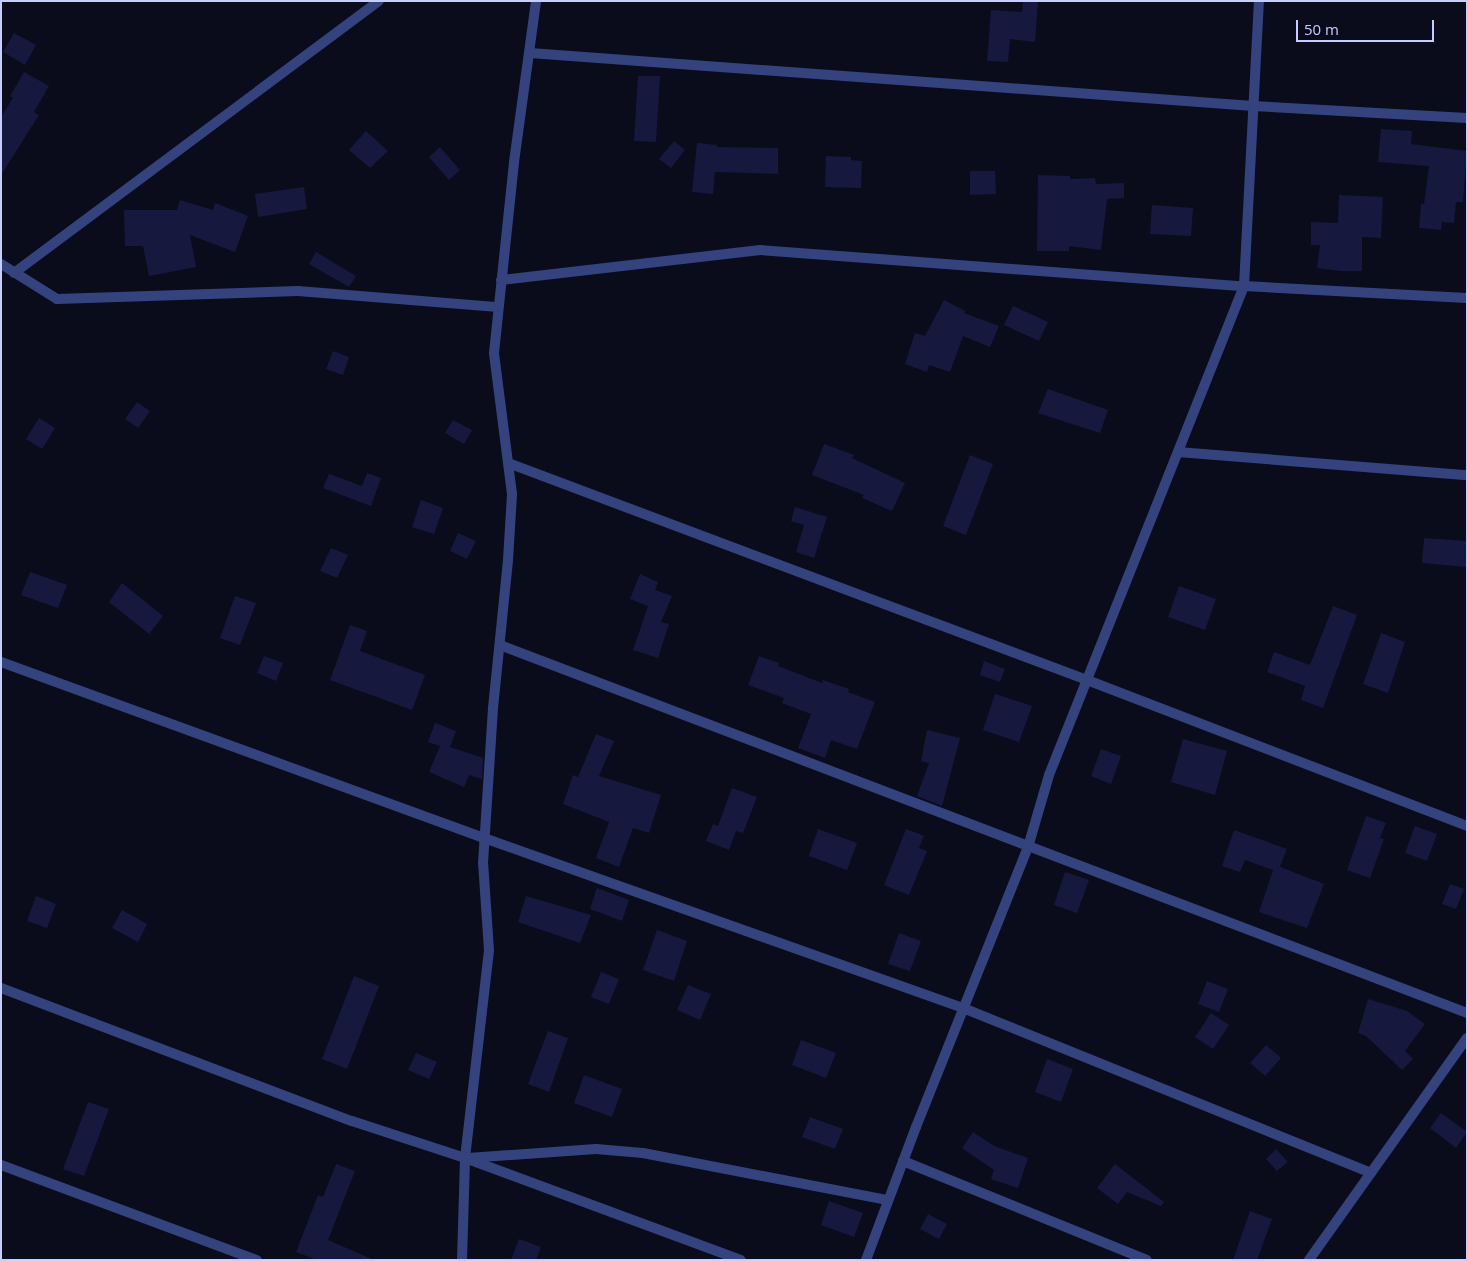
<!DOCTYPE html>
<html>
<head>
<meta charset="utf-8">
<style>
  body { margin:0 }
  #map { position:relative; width:1468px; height:1261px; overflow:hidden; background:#0a0c1c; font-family:"Open Sans",sans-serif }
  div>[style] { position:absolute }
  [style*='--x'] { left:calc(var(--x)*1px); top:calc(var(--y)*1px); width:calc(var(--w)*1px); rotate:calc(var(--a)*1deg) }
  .building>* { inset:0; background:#16183e }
  .minor>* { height:10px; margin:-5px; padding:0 5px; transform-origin:5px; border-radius:5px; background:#34437d }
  span { translate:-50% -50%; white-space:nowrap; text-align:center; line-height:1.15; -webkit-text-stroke:4.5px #0a0c1c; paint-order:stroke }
  .frame { position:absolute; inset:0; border:2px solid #c6cdff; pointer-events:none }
  .scale { position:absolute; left:1296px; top:20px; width:138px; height:22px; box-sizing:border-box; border:2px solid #c6cdff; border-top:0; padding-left:6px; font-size:15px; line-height:18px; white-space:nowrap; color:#c6cdff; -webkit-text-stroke:4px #0a0c1c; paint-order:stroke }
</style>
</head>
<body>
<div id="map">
  <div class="building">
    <div style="clip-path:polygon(1023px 1px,1038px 1px,1035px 42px,1010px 39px,1008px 62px,987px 61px,991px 10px,1022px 12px)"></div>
    <div style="clip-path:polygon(14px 33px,36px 45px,25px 65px,3px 52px)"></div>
    <div style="clip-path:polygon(24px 72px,49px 86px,34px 112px,39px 115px,1px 175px,1px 117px,13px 98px,10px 96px)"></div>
    <div style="clip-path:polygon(638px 76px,660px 76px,656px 142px,634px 141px)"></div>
    <div style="clip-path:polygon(1381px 129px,1412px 131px,1411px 144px,1467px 151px,1463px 202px,1456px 202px,1454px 223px,1442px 222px,1441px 230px,1419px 228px,1421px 204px,1424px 204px,1429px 166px,1378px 162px)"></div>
    <div style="clip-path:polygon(366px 131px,388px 151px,370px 168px,349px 150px)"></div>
    <div style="clip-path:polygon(674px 141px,685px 150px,671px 168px,659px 159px)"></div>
    <div style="clip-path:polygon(697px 143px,717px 145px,717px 147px,778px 148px,778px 174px,715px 172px,713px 194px,692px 192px)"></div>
    <div style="clip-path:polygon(440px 147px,460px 170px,449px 180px,429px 157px)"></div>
    <div style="clip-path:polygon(826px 156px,851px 157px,851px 160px,862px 161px,861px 188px,825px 187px)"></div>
    <div style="clip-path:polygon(970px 171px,995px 171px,996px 194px,970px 195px)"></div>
    <div style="clip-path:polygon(1038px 175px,1070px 176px,1070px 179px,1095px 178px,1096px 184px,1124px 183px,1124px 198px,1107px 199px,1101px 250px,1069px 246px,1069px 251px,1037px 251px)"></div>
    <div style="clip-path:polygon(304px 187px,307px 209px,258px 217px,255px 194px)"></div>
    <div style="clip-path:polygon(1339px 195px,1383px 197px,1381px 238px,1362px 237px,1362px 271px,1340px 271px,1317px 268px,1320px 245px,1311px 245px,1311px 222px,1338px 223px)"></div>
    <div style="clip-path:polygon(180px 200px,213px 210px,215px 203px,248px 216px,235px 252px,190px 235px,196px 267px,149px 276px,143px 246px,125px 246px,124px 210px,177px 210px)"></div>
    <div style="clip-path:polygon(1152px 205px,1193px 208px,1191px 236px,1150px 234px)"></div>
    <div style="clip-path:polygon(316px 252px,356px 276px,349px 287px,309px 264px)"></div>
    <div style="clip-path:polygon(944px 300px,965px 311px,964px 313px,999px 326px,990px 347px,963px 336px,950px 372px,929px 365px,927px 372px,905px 364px,915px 333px,925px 336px)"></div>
    <div style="clip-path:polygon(1013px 306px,1048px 322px,1039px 341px,1004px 325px)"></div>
    <div style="clip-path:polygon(333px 351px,349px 357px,343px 375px,326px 369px)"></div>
    <div style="clip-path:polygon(1048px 389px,1108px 410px,1100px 433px,1038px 413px)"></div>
    <div style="clip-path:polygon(137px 402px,150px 411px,138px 428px,125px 419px)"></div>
    <div style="clip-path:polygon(39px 418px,55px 428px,42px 449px,26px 439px)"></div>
    <div style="clip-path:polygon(453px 420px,472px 430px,464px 444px,445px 433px)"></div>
    <div style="clip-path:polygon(824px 444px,854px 455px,852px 458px,905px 483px,892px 511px,862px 498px,864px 495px,812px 475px)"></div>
    <div style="clip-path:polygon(970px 455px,993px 464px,966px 535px,943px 526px)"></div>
    <div style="clip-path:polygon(367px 473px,381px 478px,371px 506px,323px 488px,329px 474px,362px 486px)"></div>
    <div style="clip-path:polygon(421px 500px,443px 508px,434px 534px,412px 527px)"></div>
    <div style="clip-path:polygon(795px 507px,827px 517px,814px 558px,796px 552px,804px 525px,791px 521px)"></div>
    <div style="clip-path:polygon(458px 533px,476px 541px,467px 559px,450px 551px)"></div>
    <div style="clip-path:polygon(1424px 538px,1467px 541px,1467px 567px,1422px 563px)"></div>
    <div style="clip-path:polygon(331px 548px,348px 555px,337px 578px,320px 571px)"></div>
    <div style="clip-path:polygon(30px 572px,67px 585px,58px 608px,21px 595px)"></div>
    <div style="clip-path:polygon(640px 574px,658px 582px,655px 590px,672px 596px,661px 622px,669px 624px,658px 658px,633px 650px,648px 606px,630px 599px)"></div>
    <div style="clip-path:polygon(122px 583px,163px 616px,149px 634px,109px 602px)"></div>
    <div style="clip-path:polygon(1179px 586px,1216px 599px,1205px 630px,1168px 617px)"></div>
    <div style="clip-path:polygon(235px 596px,256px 603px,240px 645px,220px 638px)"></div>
    <div style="clip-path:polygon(1333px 606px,1357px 615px,1323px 708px,1301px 700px,1305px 686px,1267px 672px,1274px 652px,1310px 665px)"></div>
    <div style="clip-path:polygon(350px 625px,367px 631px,360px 651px,425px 675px,412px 710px,330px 680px)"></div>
    <div style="clip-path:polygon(1381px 633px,1405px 642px,1388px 693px,1363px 684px)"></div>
    <div style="clip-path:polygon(264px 656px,283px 663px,276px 681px,257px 673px)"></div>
    <div style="clip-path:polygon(759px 656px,779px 663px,778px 666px,822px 683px,823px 680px,849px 689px,848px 692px,875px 702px,857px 749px,831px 740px,825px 758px,798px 748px,811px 714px,782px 703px,784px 698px,748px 685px)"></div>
    <div style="clip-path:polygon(984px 661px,1005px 669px,1000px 682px,980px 675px)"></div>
    <div style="clip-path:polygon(995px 694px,1032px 706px,1019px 742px,983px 730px)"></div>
    <div style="clip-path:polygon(435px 723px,456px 731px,450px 747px,483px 758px,482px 779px,469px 775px,464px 787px,429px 772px,440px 746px,428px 742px)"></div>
    <div style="clip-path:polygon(927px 730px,960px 738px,942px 806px,917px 796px,929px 763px,921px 761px)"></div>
    <div style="clip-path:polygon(596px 734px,614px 741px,599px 776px,661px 795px,649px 833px,633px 828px,619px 867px,596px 858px,609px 822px,563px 804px,573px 775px,578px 777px)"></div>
    <div style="clip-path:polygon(1183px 739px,1227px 751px,1215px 795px,1171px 782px)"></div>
    <div style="clip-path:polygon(1101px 749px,1121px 756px,1111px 784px,1091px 776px)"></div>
    <div style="clip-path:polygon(732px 788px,757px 797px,743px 833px,736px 831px,729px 850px,706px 841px,713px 824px,718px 826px)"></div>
    <div style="clip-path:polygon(1366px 816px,1386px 823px,1380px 838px,1384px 839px,1370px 878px,1347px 870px)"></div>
    <div style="clip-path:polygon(1415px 826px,1437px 834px,1427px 861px,1405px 853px)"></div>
    <div style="clip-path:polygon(818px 829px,857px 843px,847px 870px,809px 856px)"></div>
    <div style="clip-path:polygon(906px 829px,924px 836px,919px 848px,927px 851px,909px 895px,884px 885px)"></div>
    <div style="clip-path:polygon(1234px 830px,1287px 849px,1280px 867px,1324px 884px,1307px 928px,1259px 912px,1273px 870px,1245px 860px,1240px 872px,1222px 866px)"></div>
    <div style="clip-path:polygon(1065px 872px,1089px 880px,1077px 913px,1054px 905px)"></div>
    <div style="clip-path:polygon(1450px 884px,1464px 889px,1456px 909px,1442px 904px)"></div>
    <div style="clip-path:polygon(597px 888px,629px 900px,622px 921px,590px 909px)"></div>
    <div style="clip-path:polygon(36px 896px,56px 904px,47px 928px,27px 921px)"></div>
    <div style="clip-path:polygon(526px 896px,591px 915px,580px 943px,518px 922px)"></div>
    <div style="clip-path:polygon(122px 910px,147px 924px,138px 942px,112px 928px)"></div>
    <div style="clip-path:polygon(657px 930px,687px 941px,674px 981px,643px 970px)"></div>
    <div style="clip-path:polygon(899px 933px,921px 941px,910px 971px,888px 964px)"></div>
    <div style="clip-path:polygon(601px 972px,619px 979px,609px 1004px,591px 997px)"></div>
    <div style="clip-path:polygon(354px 976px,379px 986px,347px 1069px,322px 1059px)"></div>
    <div style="clip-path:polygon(1207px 981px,1228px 989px,1219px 1012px,1198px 1004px)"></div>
    <div style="clip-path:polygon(688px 985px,711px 994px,700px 1020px,677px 1010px)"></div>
    <div style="clip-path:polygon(1368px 999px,1407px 1011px,1425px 1024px,1405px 1051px,1413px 1059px,1402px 1070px,1366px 1036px,1358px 1033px)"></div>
    <div style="clip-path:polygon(1211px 1013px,1229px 1025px,1213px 1049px,1195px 1037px)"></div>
    <div style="clip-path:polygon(548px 1031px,568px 1038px,549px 1092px,528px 1084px)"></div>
    <div style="clip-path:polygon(801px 1040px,836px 1053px,826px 1078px,792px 1065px)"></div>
    <div style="clip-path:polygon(1266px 1045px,1281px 1058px,1265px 1076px,1250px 1063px)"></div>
    <div style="clip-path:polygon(416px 1053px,437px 1062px,429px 1079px,408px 1070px)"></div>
    <div style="clip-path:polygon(1047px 1059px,1073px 1069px,1061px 1102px,1035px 1092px)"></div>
    <div style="clip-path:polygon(584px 1075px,622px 1089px,612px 1117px,574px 1103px)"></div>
    <div style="clip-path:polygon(88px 1102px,109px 1109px,84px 1176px,63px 1169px)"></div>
    <div style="clip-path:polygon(1441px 1113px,1467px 1132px,1456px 1148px,1430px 1128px)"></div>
    <div style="clip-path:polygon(810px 1117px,843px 1129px,835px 1149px,802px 1137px)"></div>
    <div style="clip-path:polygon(973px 1132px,994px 1146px,1028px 1158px,1018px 1188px,991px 1179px,994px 1170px,962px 1148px)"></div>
    <div style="clip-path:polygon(1276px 1149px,1288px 1162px,1277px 1171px,1266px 1159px)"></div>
    <div style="clip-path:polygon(336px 1164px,355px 1171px,328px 1240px,374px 1260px,317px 1260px,296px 1252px,318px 1195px,323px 1197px)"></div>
    <div style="clip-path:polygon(1115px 1164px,1164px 1202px,1161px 1206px,1127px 1192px,1118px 1204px,1097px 1188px)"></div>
    <div style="clip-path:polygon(829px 1201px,863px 1213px,854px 1237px,821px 1225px)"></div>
    <div style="clip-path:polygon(1250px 1211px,1272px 1219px,1257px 1260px,1233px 1260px)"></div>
    <div style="clip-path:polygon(928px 1214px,947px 1224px,939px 1239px,920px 1229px)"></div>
    <div style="clip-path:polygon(519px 1239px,541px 1247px,536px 1260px,511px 1260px)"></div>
  </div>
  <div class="minor">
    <div style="--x:530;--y:53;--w:725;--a:4.19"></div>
    <div style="--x:1253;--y:106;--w:214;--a:3.2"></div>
    <div style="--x:1;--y:264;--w:66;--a:32"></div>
    <div style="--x:57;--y:299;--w:241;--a:-1.9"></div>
    <div style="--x:298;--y:291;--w:201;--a:4.6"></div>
    <div style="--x:14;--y:273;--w:455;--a:-36.7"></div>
    <div style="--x:501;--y:280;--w:261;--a:-6.6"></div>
    <div style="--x:760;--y:250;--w:485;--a:4.3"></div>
    <div style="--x:1244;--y:286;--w:223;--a:3.1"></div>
    <div style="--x:1178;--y:452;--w:290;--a:4.6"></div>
    <div style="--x:508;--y:463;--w:618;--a:20.55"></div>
    <div style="--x:1087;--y:680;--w:407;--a:21"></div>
    <div style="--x:500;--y:645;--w:1035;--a:20.83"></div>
    <div style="--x:1;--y:662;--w:514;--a:20.02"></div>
    <div style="--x:484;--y:838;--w:508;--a:19.54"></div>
    <div style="--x:963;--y:1008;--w:440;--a:22"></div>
    <div style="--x:1;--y:988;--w:375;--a:20.8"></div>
    <div style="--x:352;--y:1121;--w:119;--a:18.1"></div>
    <div style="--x:465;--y:1158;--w:294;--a:20.3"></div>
    <div style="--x:468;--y:1158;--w:128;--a:-4"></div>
    <div style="--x:596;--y:1149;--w:47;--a:4.9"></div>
    <div style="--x:643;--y:1153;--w:248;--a:10.9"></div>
    <div style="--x:903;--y:1161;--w:263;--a:22.1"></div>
    <div style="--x:1;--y:1165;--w:273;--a:20.4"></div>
    <div style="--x:462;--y:1260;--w:102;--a:-88.3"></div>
    <div style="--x:465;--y:1158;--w:209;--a:-83.4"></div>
    <div style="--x:489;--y:950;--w:87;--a:-93.9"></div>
    <div style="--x:483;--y:863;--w:155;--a:-86.3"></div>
    <div style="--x:493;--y:708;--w:149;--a:-84.2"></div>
    <div style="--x:508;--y:560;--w:66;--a:-86.5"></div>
    <div style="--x:512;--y:494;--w:142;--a:-97.3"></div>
    <div style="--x:494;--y:353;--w:192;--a:-84"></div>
    <div style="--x:514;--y:162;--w:162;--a:-82.2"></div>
    <div style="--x:866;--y:1260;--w:142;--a:-69.4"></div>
    <div style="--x:916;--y:1127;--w:302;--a:-68.2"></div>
    <div style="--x:1028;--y:847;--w:75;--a:-73.7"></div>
    <div style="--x:1049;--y:775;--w:526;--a:-68.26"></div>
    <div style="--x:1244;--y:286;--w:285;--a:-87"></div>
    <div style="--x:1309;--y:1260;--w:272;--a:-54.6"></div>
  </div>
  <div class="frame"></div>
  <div class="scale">50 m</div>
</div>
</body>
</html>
